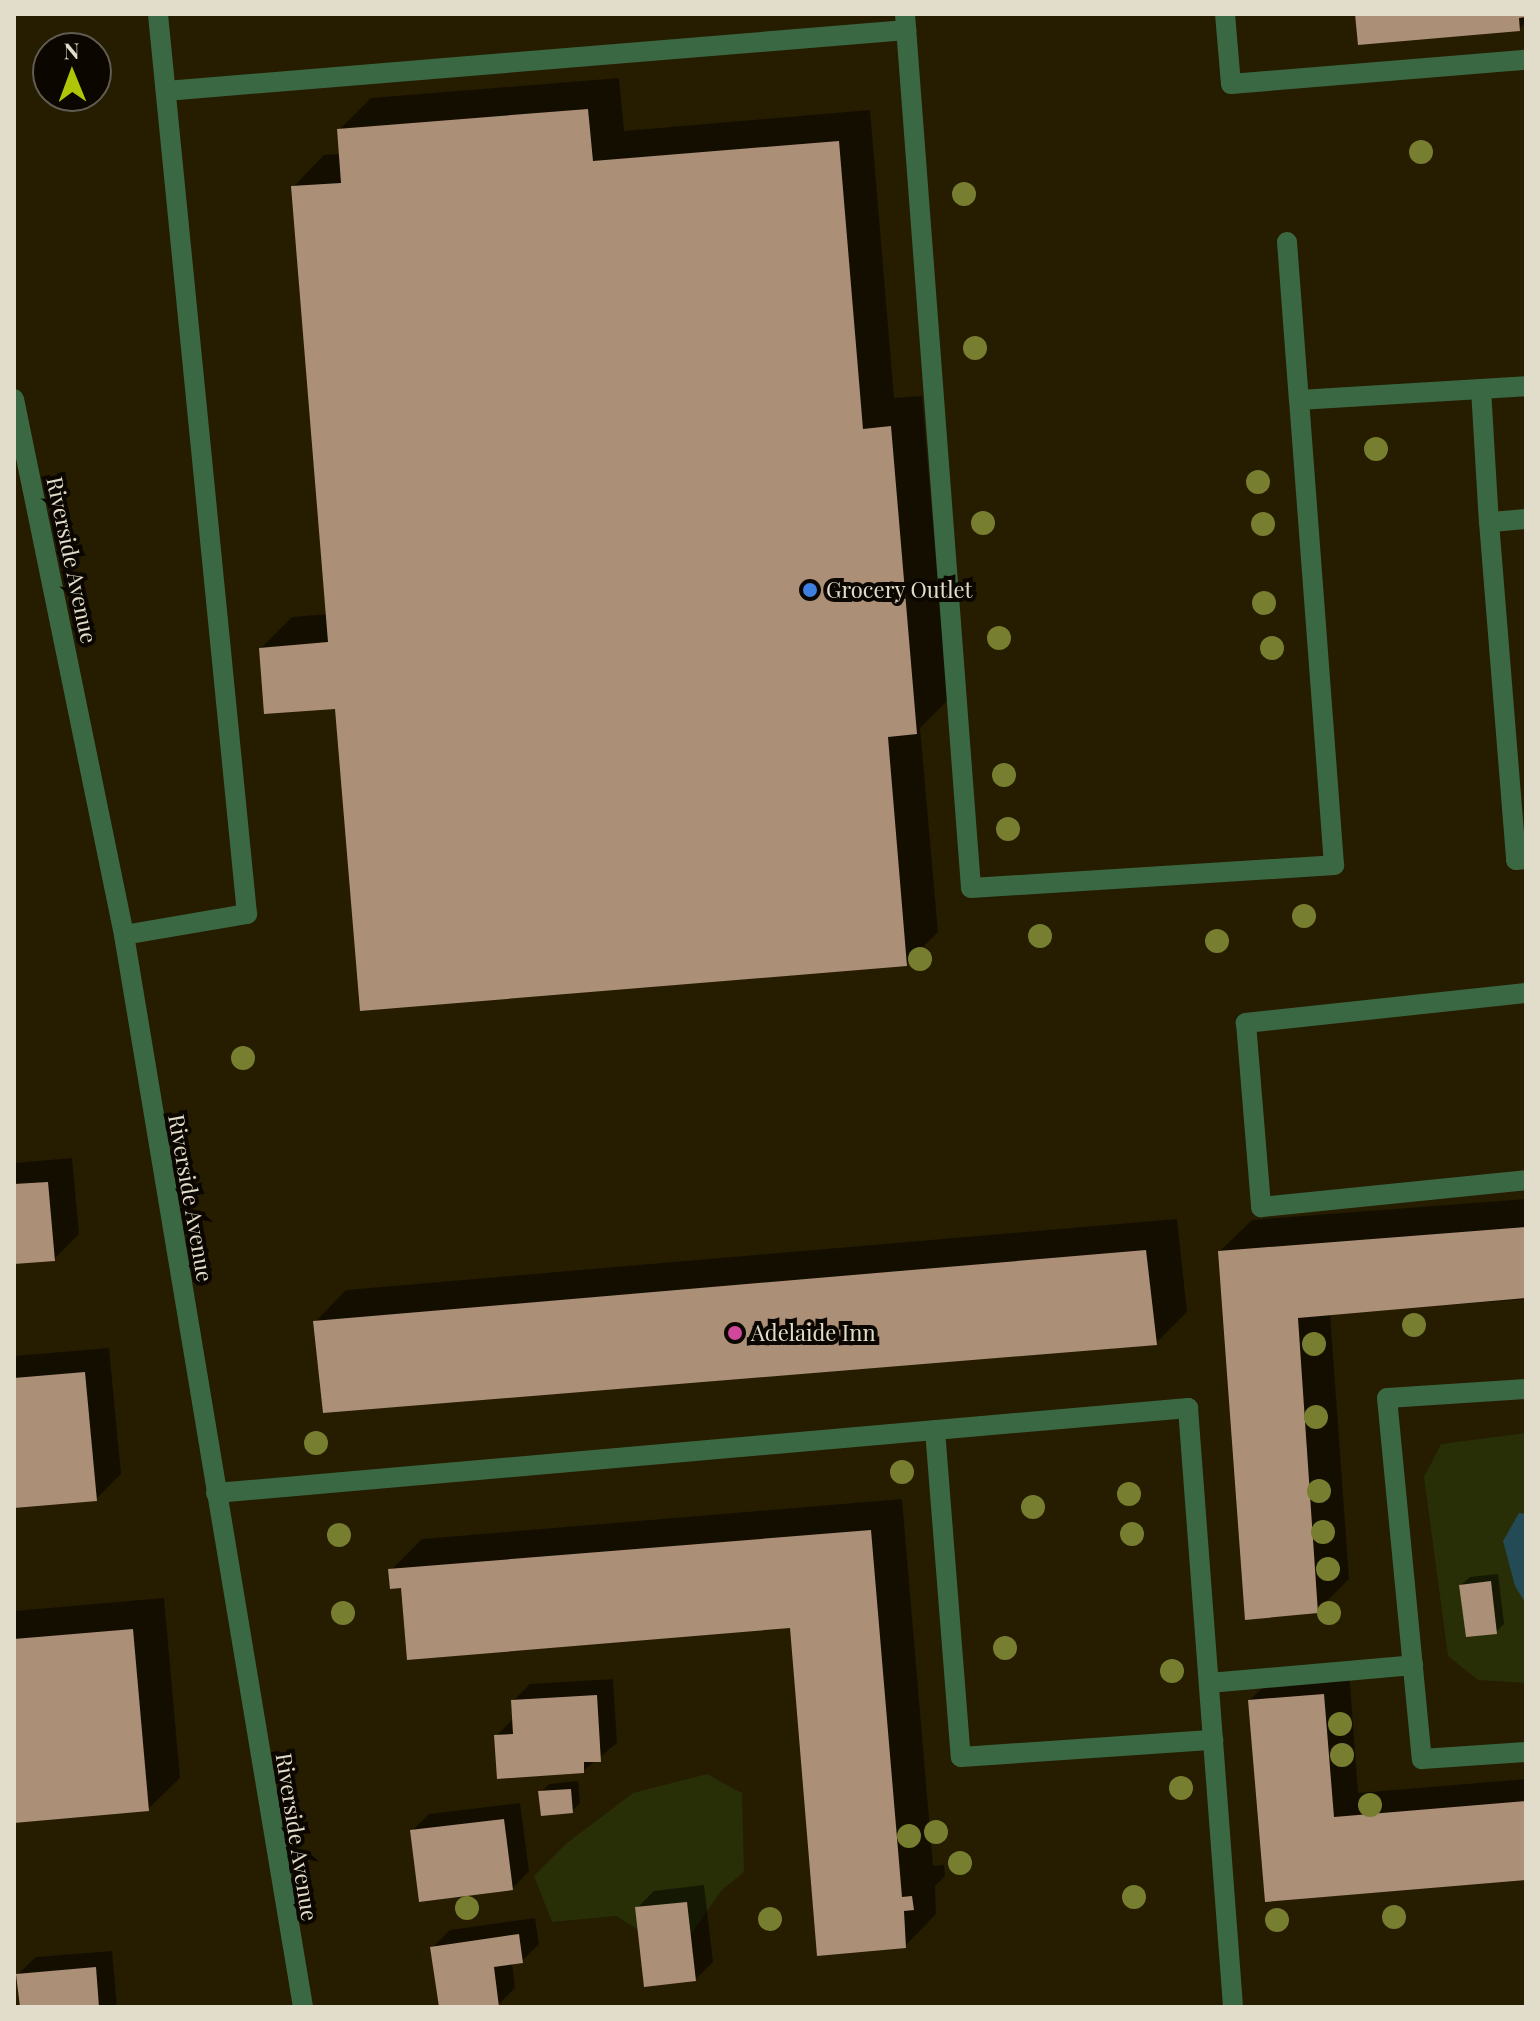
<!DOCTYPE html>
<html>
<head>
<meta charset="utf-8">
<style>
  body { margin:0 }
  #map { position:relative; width:1540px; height:2021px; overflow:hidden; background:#261c00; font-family:"Playfair Display",serif }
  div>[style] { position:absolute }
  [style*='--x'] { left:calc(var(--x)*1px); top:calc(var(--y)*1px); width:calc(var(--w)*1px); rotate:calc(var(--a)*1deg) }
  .green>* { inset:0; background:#282e05 }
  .water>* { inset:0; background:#244b55 }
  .shadow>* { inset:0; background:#0007 }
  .building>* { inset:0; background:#ac8f77 }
  .lane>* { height:20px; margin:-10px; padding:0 10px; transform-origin:10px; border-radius:10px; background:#3a6842 }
  .street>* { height:20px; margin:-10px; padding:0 10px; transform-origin:10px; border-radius:10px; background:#3a6842 }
  .trees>* { width:24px; height:24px; margin:-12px; border-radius:50%; background:#777e2f }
  .dots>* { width:22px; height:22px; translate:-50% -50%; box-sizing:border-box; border:4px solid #0b0700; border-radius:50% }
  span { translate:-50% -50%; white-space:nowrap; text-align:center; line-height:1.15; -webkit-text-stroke:8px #0b0700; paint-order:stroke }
  .street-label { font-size:22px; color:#e2dcca }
  .poi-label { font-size:22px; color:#e2dcca }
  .left { translate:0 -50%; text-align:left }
  .frame { position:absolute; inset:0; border:16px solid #e2dcca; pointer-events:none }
  .north { position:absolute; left:32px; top:32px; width:80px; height:80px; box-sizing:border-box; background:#0b0700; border:2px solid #615c51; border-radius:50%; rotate:359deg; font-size:22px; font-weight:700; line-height:32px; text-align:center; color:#e2dcca }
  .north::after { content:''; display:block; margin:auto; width:28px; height:36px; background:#afc508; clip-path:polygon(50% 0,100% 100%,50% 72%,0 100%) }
</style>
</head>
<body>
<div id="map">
  <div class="green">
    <div style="clip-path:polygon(1526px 1433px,1526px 1683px,1478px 1680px,1448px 1656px,1424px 1477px,1441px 1444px)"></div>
    <div style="clip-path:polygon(707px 1774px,742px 1793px,744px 1872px,722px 1890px,677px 1954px,616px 1916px,552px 1922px,534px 1876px,567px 1843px,633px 1793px)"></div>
  </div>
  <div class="water">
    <div style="clip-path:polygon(1519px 1513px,1526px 1514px,1526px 1604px,1515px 1586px,1503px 1541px)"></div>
  </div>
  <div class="shadow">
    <div style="clip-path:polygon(1357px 14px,1526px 14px,1526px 22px,1519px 29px)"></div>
    <div style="clip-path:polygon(619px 78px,624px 131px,870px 110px,894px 398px,922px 396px,948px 700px,920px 728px,938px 932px,906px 964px,337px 707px,261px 648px,292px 617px,328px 614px,293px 187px,324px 155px,341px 154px,339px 130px,371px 98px)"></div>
    <div style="clip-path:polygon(72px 1158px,79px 1234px,54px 1259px,14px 1262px,14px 1163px)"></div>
    <div style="clip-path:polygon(1526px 1199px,1526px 1299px,1330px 1314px,1349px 1579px,1317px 1611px,1220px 1251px,1252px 1220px)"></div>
    <div style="clip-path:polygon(1177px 1219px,1187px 1312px,1156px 1343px,315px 1322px,346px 1290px)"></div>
    <div style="clip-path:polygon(109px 1348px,121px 1474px,96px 1499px,14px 1506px,14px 1356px)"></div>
    <div style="clip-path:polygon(902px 1499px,933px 1866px,944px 1865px,945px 1876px,935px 1886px,936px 1914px,905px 1946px,792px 1626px,403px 1586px,391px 1570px,422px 1539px)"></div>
    <div style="clip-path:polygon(1498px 1574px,1504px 1624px,1496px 1632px,1461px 1585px,1470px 1577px)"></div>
    <div style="clip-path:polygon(164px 1598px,180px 1778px,148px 1809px,14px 1821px,14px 1611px)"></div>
    <div style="clip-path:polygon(1349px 1670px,1358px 1793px,1526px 1779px,1526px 1878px,1267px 1900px,1250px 1700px,1275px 1675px)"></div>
    <div style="clip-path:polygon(613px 1679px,617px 1743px,583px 1771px,496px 1736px,514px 1718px,513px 1701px,530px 1684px)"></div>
    <div style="clip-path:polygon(578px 1781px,580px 1803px,572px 1811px,541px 1792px,549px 1784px)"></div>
    <div style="clip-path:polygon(520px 1803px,529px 1871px,512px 1889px,412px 1831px,429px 1814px)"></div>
    <div style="clip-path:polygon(704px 1885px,713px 1962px,695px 1980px,637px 1908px,654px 1891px)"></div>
    <div style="clip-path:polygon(535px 1918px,539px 1944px,522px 1961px,512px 1962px,515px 1988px,498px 2005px,441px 2007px,433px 1947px,450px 1930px)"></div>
    <div style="clip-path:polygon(112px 1951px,117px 2007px,22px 2007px,18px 1974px,36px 1957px)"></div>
  </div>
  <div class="building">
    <div style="clip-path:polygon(1355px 14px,1526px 14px,1526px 17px,1519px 18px,1520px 31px,1358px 45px)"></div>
    <div style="clip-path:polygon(588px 109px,593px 161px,839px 141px,863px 429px,891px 426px,917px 734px,888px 737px,907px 966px,360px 1011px,335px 709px,264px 714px,259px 648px,328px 642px,291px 186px,341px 183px,337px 129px)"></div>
    <div style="clip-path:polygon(48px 1182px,55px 1261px,14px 1264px,14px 1184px)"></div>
    <div style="clip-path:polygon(1526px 1227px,1526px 1298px,1298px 1318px,1318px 1613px,1245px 1620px,1218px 1251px)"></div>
    <div style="clip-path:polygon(1146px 1250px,1157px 1345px,323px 1413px,313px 1321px)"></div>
    <div style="clip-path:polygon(85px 1372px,97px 1501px,14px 1508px,14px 1378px)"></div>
    <div style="clip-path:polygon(871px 1530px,902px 1897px,912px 1896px,914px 1910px,904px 1911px,906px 1948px,817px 1956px,790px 1628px,407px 1660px,401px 1588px,390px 1589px,388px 1569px)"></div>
    <div style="clip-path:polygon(1491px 1581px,1497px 1634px,1466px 1637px,1459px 1585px)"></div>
    <div style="clip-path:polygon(133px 1629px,149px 1811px,14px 1823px,14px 1639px)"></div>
    <div style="clip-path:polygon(1324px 1694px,1334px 1817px,1526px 1801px,1526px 1880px,1265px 1902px,1248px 1700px)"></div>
    <div style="clip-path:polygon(597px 1695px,601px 1762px,584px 1762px,584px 1773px,497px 1779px,494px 1735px,513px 1734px,511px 1700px)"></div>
    <div style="clip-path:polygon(571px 1789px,573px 1813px,541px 1816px,538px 1791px)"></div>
    <div style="clip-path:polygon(504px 1819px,513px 1890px,419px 1902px,410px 1830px)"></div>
    <div style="clip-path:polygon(687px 1902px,696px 1981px,644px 1987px,635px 1907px)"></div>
    <div style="clip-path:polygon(519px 1934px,523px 1963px,494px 1967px,499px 2007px,439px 2007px,430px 1947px)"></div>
    <div style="clip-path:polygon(96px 1967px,99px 2007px,20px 2007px,16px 1974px)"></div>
  </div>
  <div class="lane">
    <div style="--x:905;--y:14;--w:876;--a:85.68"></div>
    <div style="--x:971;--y:888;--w:364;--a:-3.6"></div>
    <div style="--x:1334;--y:865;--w:466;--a:-94.3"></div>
    <div style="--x:1299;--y:400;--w:227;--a:-3.5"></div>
    <div style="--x:1225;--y:14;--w:70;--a:85.1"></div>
    <div style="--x:1231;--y:84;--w:296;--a:-4.7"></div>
    <div style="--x:166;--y:91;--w:743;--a:-4.71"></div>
    <div style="--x:1287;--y:242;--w:158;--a:85.7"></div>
    <div style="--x:1481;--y:389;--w:133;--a:86.6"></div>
    <div style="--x:1526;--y:519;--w:37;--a:175"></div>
    <div style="--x:1489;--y:522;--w:339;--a:85.4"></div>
    <div style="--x:1516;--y:860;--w:10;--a:-6"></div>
    <div style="--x:124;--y:935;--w:125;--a:-9.7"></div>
    <div style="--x:247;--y:914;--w:904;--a:-95.65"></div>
    <div style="--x:1526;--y:993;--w:282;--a:173.9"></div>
    <div style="--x:1246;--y:1023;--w:185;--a:85.3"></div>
    <div style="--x:1261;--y:1207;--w:266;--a:-5.8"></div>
    <div style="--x:1526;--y:1389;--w:139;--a:176.3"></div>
    <div style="--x:1387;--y:1398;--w:363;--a:84.5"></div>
    <div style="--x:1422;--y:1759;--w:104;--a:-3.9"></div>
    <div style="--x:935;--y:1430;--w:328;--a:85.5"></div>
    <div style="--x:961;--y:1757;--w:253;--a:-3.9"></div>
    <div style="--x:216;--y:1493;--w:976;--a:-5"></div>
    <div style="--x:1188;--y:1408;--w:601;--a:85.7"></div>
    <div style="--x:1209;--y:1683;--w:205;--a:-5"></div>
  </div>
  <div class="street">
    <div style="--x:14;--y:399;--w:547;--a:78.4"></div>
    <div style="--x:124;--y:935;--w:1087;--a:80.52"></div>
  </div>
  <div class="trees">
    <div style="left:1421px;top:152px"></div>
    <div style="left:964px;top:194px"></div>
    <div style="left:975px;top:348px"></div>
    <div style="left:1376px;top:449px"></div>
    <div style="left:1258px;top:482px"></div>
    <div style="left:983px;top:523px"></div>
    <div style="left:1263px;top:524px"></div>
    <div style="left:1264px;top:603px"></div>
    <div style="left:999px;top:638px"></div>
    <div style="left:1272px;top:648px"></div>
    <div style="left:1004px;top:775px"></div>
    <div style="left:1008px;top:829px"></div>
    <div style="left:1304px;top:916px"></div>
    <div style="left:1040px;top:936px"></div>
    <div style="left:1217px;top:941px"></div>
    <div style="left:920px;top:959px"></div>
    <div style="left:243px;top:1058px"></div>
    <div style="left:1414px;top:1325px"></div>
    <div style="left:1314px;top:1344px"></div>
    <div style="left:1316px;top:1417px"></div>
    <div style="left:316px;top:1443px"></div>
    <div style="left:902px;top:1472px"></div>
    <div style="left:1319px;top:1491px"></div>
    <div style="left:1129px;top:1494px"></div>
    <div style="left:1033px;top:1507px"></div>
    <div style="left:1323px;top:1532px"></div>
    <div style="left:1132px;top:1534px"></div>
    <div style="left:339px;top:1535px"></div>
    <div style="left:1328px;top:1569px"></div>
    <div style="left:343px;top:1613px"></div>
    <div style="left:1329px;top:1613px"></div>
    <div style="left:1005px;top:1648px"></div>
    <div style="left:1172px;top:1671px"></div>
    <div style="left:1340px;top:1724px"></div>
    <div style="left:1342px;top:1755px"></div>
    <div style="left:1181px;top:1788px"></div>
    <div style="left:1370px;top:1805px"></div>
    <div style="left:936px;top:1832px"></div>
    <div style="left:909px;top:1836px"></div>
    <div style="left:960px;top:1863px"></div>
    <div style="left:1134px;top:1897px"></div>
    <div style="left:467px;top:1908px"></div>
    <div style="left:1394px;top:1917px"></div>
    <div style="left:770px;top:1919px"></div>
    <div style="left:1277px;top:1920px"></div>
  </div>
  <div class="dots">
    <div style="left:810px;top:590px;background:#3f7fe0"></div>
    <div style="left:735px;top:1333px;background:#d1479c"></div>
  </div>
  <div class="street-label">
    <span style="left:72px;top:560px;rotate:78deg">Riverside Avenue</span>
    <span style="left:191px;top:1198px;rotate:80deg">Riverside Avenue</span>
    <span style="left:297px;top:1837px;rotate:81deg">Riverside Avenue</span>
  </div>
  <div class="poi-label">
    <span class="left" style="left:826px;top:590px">Grocery Outlet</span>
    <span class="left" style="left:751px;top:1333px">Adelaide Inn</span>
  </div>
  <div class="frame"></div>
  <div class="north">N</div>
</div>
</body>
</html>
